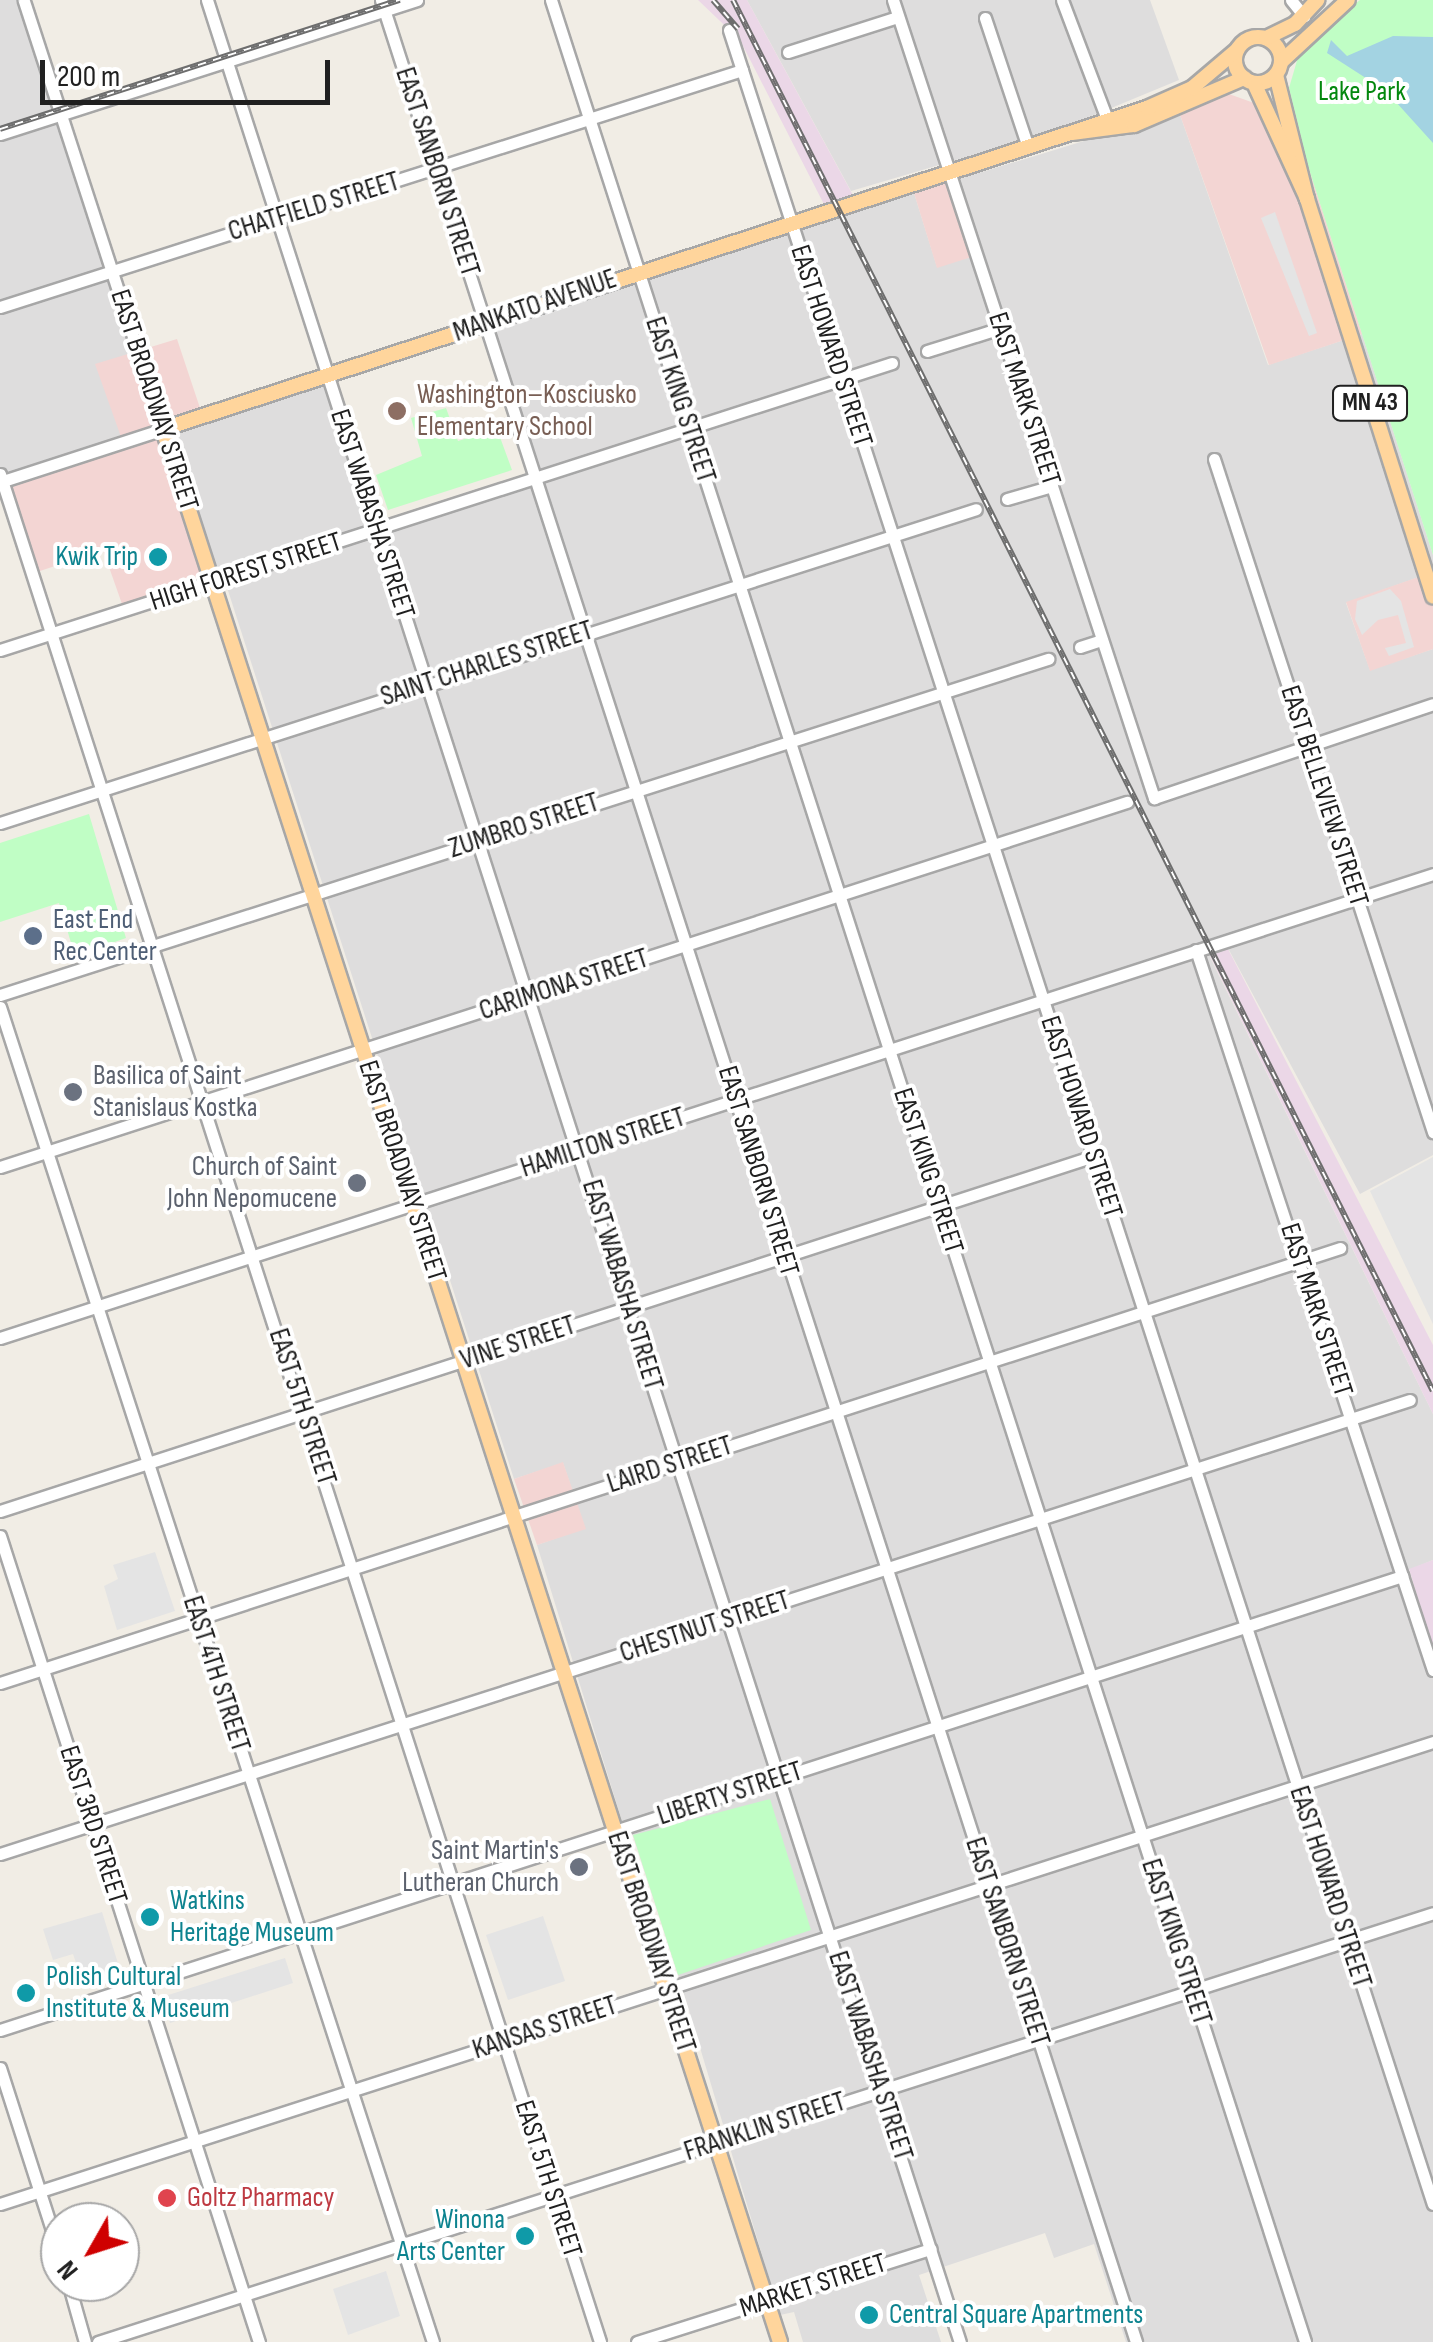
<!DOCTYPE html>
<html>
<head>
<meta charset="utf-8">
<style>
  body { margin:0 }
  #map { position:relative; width:1433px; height:2342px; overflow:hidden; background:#f1ede5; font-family:"Sofia Sans Condensed",sans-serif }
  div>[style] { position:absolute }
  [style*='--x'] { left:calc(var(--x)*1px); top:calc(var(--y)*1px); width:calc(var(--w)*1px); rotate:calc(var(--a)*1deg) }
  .residential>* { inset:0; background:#dedddd }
  .commercial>* { inset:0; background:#f3d5d3 }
  .industrial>* { inset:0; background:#ebd7e7 }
  .park>* { inset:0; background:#c0fec5 }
  .parking>* { inset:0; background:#e4e4e4 }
  .water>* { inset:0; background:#a3d3e2 }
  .roads { filter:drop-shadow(2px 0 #a7a7a7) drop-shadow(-2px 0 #a7a7a7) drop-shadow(0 2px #a7a7a7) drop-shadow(0 -2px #a7a7a7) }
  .minor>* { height:11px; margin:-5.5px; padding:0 5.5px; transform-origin:5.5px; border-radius:5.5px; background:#fff }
  .major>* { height:14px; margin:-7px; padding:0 7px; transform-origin:7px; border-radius:7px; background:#ffd59c }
  .major>.ring { margin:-7px; padding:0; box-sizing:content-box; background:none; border:14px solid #ffd59c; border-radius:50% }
  .rail>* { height:6px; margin-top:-3px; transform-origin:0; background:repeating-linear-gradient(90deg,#fff 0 8px,#6e6e6e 0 16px); box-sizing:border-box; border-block:2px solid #6e6e6e }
  .dots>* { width:28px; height:28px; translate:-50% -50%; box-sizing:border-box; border:5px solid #fff; border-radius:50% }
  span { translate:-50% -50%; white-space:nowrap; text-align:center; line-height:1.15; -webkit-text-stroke:8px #fff; paint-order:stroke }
  .shield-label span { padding:2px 8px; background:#fff; border:2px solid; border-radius:8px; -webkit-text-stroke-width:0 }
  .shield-label { font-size:25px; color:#202020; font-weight:700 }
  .park-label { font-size:28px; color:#03880e }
  .street-label { font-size:28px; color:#202020 }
  .education-label { font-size:28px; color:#785e54 }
  .left { translate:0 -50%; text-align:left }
  .culture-label { font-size:28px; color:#0d838f }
  .right { translate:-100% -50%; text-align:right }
  .service-label { font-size:28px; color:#4e5e75 }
  .worship-label { font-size:28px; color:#5b616d }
  .health-label { font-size:28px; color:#be3a42 }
  .north { position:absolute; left:40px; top:2202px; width:100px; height:100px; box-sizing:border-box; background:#fff; border:2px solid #a6a6a6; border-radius:50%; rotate:231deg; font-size:28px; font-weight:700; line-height:40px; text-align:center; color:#202020 }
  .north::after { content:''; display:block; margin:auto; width:35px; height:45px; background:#cf0000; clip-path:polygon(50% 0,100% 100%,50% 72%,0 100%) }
  .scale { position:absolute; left:40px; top:60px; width:290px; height:45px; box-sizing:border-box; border:5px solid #202020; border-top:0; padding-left:12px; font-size:30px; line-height:35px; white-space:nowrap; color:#202020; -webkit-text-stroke:8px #fff; paint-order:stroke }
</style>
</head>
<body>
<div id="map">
  <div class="residential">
    <div style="clip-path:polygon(0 0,21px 0,136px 352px,122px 438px,0 479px)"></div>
    <div style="clip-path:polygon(747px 0,1150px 0,1179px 80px,1058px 130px,851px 191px)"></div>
    <div style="clip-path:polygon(1179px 112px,1268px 365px,1362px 334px,1433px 555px,1433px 572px,1346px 603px,1370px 670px,1433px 649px,1433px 1155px,1360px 1194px,1229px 950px,1210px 957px,1433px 1414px,1433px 1560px,1409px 1570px,1433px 1648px,1433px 2342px,1126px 2342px,1094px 2244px,1054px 2258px,1045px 2233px,919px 2275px,941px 2342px,803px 2342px,794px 2312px,780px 2315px,678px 1974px,633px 1835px,625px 1831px,537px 1545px,585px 1528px,563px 1463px,514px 1479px,223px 575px,206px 578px,157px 425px,332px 367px,386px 521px,537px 470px,493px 329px,914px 193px,937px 267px,983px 253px,959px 179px)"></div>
  </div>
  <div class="commercial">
    <div style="clip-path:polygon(1229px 94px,1254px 103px,1275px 151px,1308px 166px,1362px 334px,1269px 365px,1179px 112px)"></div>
    <div style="clip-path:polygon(959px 179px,984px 253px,937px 268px,914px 193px)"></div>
    <div style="clip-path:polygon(177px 339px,201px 411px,157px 425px,206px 578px,122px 604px,103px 550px,28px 575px,0 487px,121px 437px,95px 364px)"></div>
    <div style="clip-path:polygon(1433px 572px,1433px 649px,1370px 671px,1346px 602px)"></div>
    <div style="clip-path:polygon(563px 1462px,586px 1529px,537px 1545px,514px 1479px)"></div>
  </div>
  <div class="industrial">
    <div style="clip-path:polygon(698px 0,747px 0,861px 210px,832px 220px,740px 40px)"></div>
    <div style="clip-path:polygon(1228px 949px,1433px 1345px,1433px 1414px,1210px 956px)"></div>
    <div style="clip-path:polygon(1433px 1560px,1433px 1648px,1409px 1569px)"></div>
  </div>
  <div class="park">
    <div style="clip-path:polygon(1360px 0,1433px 0,1433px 555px,1308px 166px,1289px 88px,1301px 47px)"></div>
    <div style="clip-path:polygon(446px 408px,458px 441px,497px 429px,512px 470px,388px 510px,376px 475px,422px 456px,411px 418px)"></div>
    <div style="clip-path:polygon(89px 814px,126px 938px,75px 956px,59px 903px,0 922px,0 843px)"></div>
    <div style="clip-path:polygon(770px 1799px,811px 1930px,678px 1975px,633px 1835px)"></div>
  </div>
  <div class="parking">
    <div style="clip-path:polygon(1275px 212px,1317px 333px,1309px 336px,1261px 218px)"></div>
    <div style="clip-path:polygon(1390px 589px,1401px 601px,1414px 647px,1389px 656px,1385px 648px,1406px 643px,1398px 615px,1378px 620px,1362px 635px,1355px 619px,1357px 601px)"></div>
    <div style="clip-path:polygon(1433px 1157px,1433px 1324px,1370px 1191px)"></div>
    <div style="clip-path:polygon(155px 1552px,175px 1611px,117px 1630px,104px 1586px,118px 1579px,113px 1565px)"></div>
    <div style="clip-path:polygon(102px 1912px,121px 1973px,83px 1983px,73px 1954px,53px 1960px,43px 1929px)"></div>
    <div style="clip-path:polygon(543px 1916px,565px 1981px,508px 2000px,486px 1935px)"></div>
    <div style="clip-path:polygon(285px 1958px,293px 1983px,170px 2023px,162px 1997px)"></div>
    <div style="clip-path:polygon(386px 2271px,400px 2316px,348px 2335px,333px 2289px)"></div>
  </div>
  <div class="water">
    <div style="clip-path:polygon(1393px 36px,1433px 37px,1433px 143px,1386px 91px,1327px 53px,1331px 40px,1347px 56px)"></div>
  </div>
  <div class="roads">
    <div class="minor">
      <div style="--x:207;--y:0;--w:2460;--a:72.18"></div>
      <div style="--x:381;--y:0;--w:2461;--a:72.13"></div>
      <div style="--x:551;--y:0;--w:2460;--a:72.15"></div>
      <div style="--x:893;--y:0;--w:840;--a:71.89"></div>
      <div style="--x:1154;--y:798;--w:294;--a:-18.6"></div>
      <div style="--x:1062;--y:0;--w:127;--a:69.3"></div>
      <div style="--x:1291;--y:0;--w:21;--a:51"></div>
      <div style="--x:985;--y:18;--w:136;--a:71.6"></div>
      <div style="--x:729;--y:30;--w:2285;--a:72.06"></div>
      <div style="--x:788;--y:52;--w:115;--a:-17.7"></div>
      <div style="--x:0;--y:134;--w:438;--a:-17.8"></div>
      <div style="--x:0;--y:307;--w:779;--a:-17.71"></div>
      <div style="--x:927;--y:351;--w:77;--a:-17.3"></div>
      <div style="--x:1214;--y:459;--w:708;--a:71.97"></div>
      <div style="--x:0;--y:474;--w:1962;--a:72.19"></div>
      <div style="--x:0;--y:482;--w:171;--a:-18"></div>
      <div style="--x:163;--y:429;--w:451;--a:-108"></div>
      <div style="--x:1007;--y:499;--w:47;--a:-16.1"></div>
      <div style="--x:1080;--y:647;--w:23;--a:-18"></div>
      <div style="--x:0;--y:650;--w:937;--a:-17.84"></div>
      <div style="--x:0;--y:823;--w:1025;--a:-17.83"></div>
      <div style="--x:1196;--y:950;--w:758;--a:71.78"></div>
      <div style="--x:0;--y:995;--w:1101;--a:-17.78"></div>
      <div style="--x:0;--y:1007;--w:1403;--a:72.03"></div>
      <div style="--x:0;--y:1167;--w:1185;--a:-17.95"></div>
      <div style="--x:0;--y:1338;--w:1506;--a:-17.94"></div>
      <div style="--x:0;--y:1511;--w:1150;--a:-17.98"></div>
      <div style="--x:0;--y:1536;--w:847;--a:72.19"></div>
      <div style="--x:0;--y:1683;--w:1409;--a:-17.98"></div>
      <div style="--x:0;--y:1854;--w:1481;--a:-17.85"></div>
      <div style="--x:0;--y:2030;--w:1474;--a:-17.94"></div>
      <div style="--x:0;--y:2068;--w:196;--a:72.2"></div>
      <div style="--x:0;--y:2204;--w:1506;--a:-17.87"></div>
      <div style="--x:68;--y:2282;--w:62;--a:74.2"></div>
      <div style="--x:98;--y:2342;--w:1402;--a:-17.81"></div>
      <div style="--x:637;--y:2342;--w:308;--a:-17.6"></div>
    </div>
    <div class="major">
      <div class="ring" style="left:1235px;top:37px;width:32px;height:32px"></div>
      <div style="--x:1266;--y:38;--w:32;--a:-26"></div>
      <div style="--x:1295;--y:24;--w:33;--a:-47"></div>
      <div style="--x:1281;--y:62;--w:91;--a:-42.8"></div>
      <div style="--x:1276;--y:75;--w:128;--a:76"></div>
      <div style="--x:1254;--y:83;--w:128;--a:65.4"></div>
      <div style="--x:1307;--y:199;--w:417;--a:72.4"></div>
      <div style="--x:1072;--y:133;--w:63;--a:-7.4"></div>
      <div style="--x:1134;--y:125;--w:120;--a:-23.1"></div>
      <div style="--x:780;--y:2342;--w:2010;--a:-107.88"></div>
      <div style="--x:163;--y:429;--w:1035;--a:-18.07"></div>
      <div style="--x:1147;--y:108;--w:49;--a:-24"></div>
      <div style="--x:1192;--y:88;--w:59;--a:-40.2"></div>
    </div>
  </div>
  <div class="rail">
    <div style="--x:713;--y:0;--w:38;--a:49"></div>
    <div style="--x:733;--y:0;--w:1557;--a:63.29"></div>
    <div style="--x:0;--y:129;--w:420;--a:-17.9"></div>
  </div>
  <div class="dots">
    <div style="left:397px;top:411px;background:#8d6e63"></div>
    <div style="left:158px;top:557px;background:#0f9aa8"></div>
    <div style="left:33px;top:936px;background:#5c6f8a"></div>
    <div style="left:73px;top:1092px;background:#6b7280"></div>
    <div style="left:357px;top:1183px;background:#6b7280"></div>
    <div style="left:579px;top:1867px;background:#6b7280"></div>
    <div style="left:150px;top:1917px;background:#0f9aa8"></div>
    <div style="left:26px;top:1993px;background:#0f9aa8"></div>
    <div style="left:167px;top:2198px;background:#e0444e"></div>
    <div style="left:525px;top:2236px;background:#0f9aa8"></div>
    <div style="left:869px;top:2315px;background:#0f9aa8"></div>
  </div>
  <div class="shield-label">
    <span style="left:1370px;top:403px">MN 43</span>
  </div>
  <div class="park-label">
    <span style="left:1362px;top:92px">Lake Park</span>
  </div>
  <div class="street-label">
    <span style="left:437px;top:172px;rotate:72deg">EAST SANBORN STREET</span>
    <span style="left:314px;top:207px;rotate:-17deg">CHATFIELD STREET</span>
    <span style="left:535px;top:306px;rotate:-19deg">MANKATO AVENUE</span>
    <span style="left:831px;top:346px;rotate:72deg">EAST HOWARD STREET</span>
    <span style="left:1024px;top:399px;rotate:72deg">EAST MARK STREET</span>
    <span style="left:154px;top:400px;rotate:72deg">EAST BROADWAY STREET</span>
    <span style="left:680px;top:400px;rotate:72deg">EAST KING STREET</span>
    <span style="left:372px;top:514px;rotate:72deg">EAST WABASHA STREET</span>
    <span style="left:246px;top:572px;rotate:-18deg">HIGH FOREST STREET</span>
    <span style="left:487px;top:664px;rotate:-18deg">SAINT CHARLES STREET</span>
    <span style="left:1324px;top:796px;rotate:72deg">EAST BELLEVIEW STREET</span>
    <span style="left:524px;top:826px;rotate:-18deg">ZUMBRO STREET</span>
    <span style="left:564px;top:985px;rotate:-18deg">CARIMONA STREET</span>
    <span style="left:1081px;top:1117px;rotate:72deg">EAST HOWARD STREET</span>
    <span style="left:603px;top:1143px;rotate:-18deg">HAMILTON STREET</span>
    <span style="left:402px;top:1171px;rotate:72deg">EAST BROADWAY STREET</span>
    <span style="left:758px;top:1171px;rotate:73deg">EAST SANBORN STREET</span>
    <span style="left:928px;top:1171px;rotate:72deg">EAST KING STREET</span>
    <span style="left:622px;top:1285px;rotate:73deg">EAST WABASHA STREET</span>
    <span style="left:1316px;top:1310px;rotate:72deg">EAST MARK STREET</span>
    <span style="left:518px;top:1343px;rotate:-18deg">VINE STREET</span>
    <span style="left:302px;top:1407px;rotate:72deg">EAST 5TH STREET</span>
    <span style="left:670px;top:1465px;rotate:-18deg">LAIRD STREET</span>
    <span style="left:705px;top:1627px;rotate:-18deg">CHESTNUT STREET</span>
    <span style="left:216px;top:1674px;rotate:72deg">EAST 4TH STREET</span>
    <span style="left:730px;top:1794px;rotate:-18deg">LIBERTY STREET</span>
    <span style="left:93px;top:1825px;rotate:72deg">EAST 3RD STREET</span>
    <span style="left:1330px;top:1887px;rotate:72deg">EAST HOWARD STREET</span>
    <span style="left:651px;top:1942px;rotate:72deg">EAST BROADWAY STREET</span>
    <span style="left:1007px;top:1942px;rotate:72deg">EAST SANBORN STREET</span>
    <span style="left:1176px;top:1942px;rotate:72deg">EAST KING STREET</span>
    <span style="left:545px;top:2028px;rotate:-18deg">KANSAS STREET</span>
    <span style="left:870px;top:2056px;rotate:72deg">EAST WABASHA STREET</span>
    <span style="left:765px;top:2127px;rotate:-18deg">FRANKLIN STREET</span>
    <span style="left:548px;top:2179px;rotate:72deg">EAST 5TH STREET</span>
    <span style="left:813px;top:2286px;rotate:-18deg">MARKET STREET</span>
  </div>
  <div class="education-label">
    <span class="left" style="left:417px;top:411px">Washington–Kosciusko<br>Elementary School</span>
  </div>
  <div class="culture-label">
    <span class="right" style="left:138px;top:557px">Kwik Trip</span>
    <span class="left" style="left:170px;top:1917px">Watkins<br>Heritage Museum</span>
    <span class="left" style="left:46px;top:1993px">Polish Cultural<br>Institute &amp; Museum</span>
    <span class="right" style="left:505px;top:2236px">Winona<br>Arts Center</span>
    <span class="left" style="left:889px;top:2315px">Central Square Apartments</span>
  </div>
  <div class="service-label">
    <span class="left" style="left:53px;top:936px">East End<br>Rec Center</span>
  </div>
  <div class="worship-label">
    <span class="left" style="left:93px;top:1092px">Basilica of Saint<br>Stanislaus Kostka</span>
    <span class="right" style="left:337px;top:1183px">Church of Saint<br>John Nepomucene</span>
    <span class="right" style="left:559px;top:1867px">Saint Martin's<br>Lutheran Church</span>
  </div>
  <div class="health-label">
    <span class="left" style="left:187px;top:2198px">Goltz Pharmacy</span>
  </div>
  <div class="north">N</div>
  <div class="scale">200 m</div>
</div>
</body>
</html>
